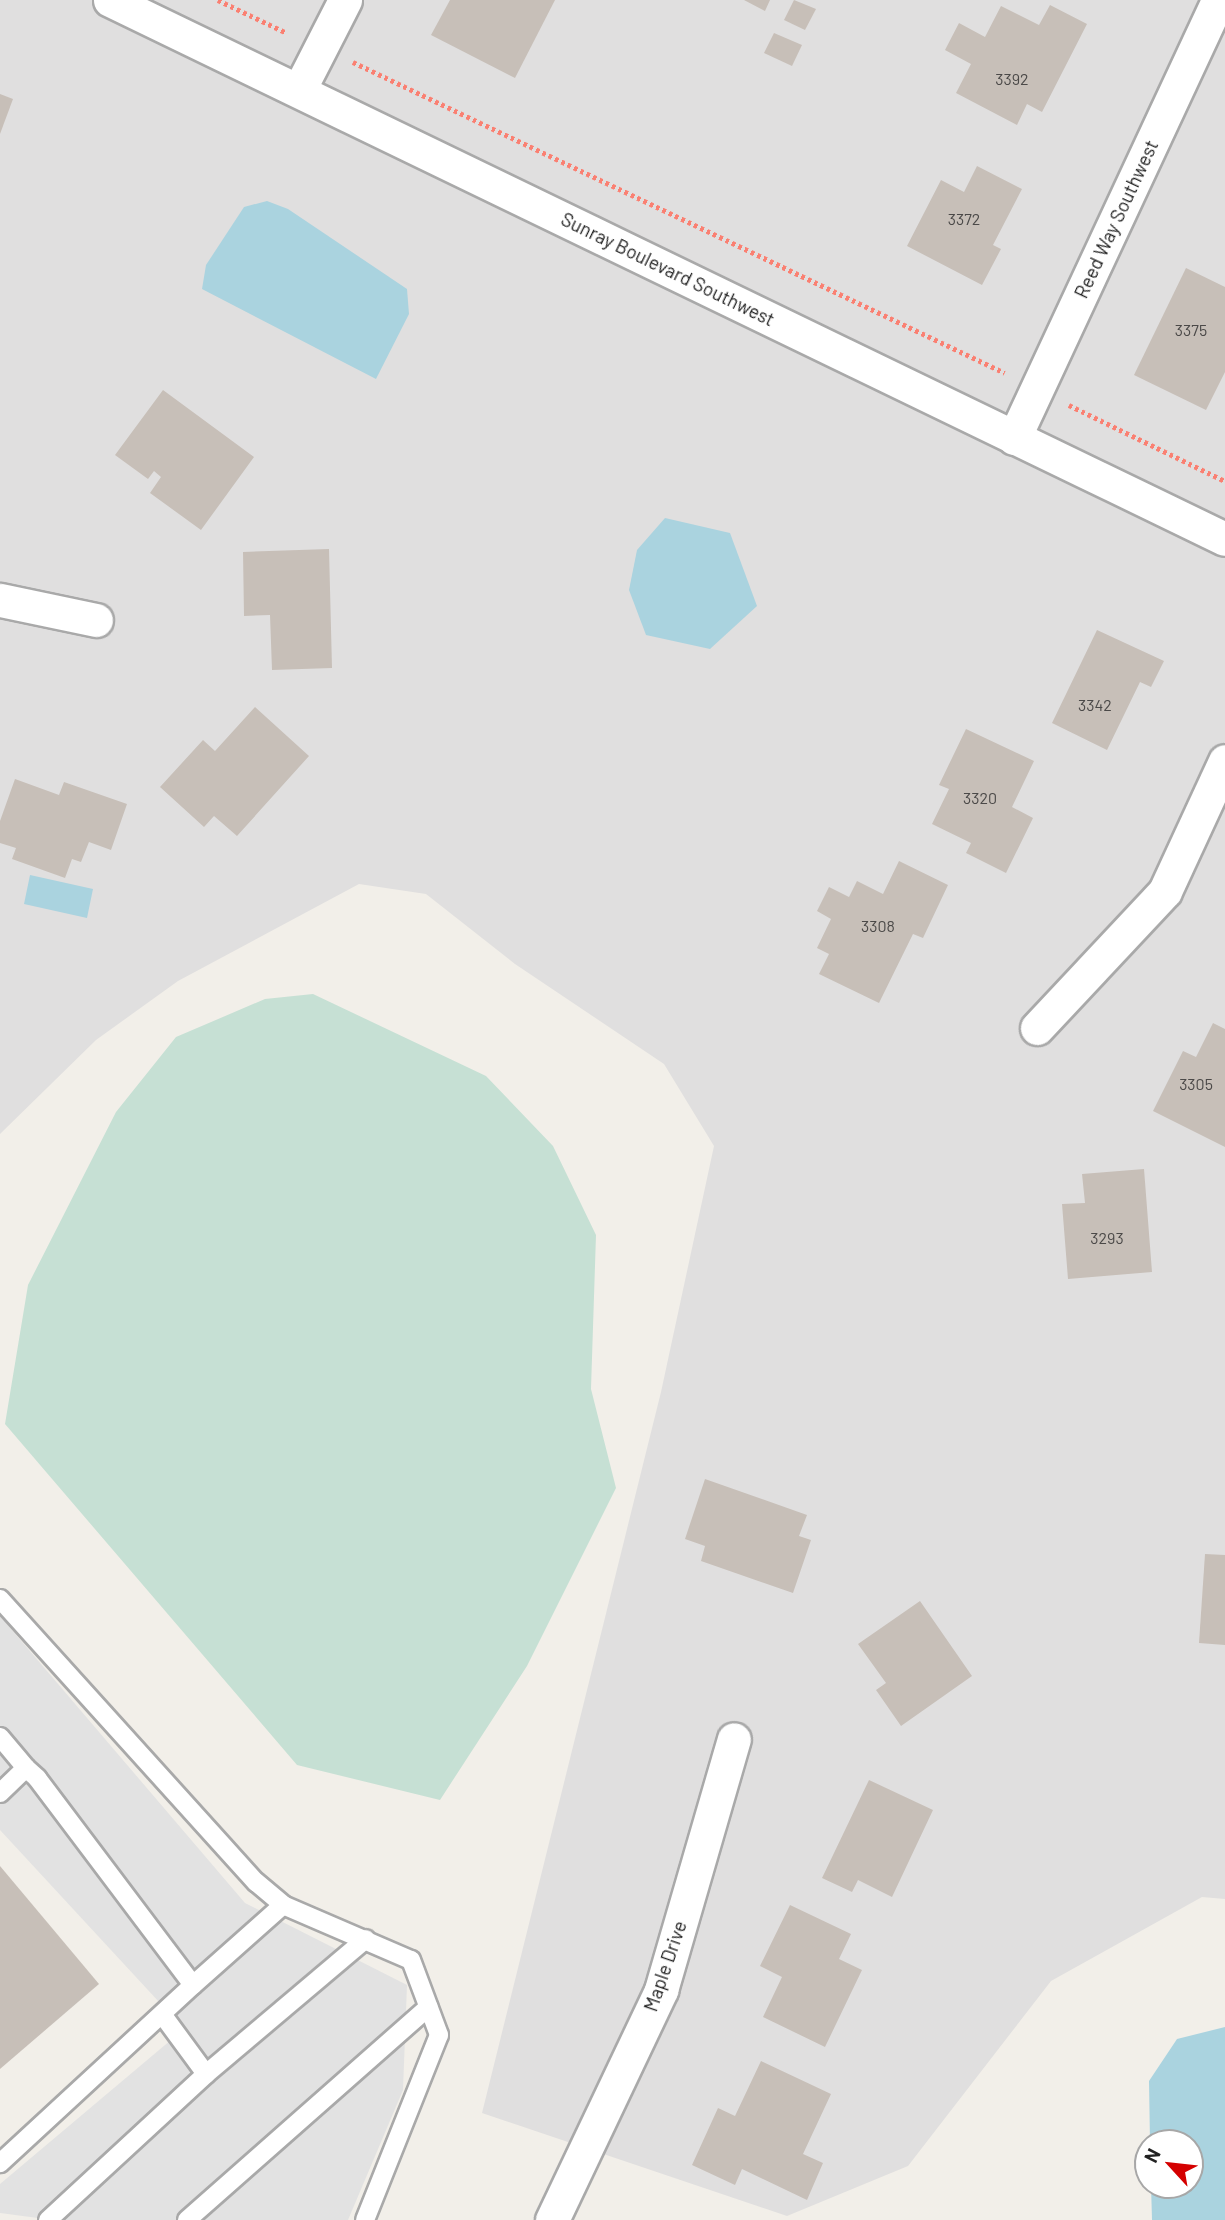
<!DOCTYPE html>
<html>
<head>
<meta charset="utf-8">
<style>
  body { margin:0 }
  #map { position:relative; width:1225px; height:2220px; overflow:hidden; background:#f2efe9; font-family:Barlow,sans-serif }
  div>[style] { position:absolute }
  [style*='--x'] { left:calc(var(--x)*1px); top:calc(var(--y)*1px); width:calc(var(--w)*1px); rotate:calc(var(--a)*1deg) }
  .residential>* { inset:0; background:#e0dfdf }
  .wetland>* { inset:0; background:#c6e0d4 }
  .parking>* { inset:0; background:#e2e2e2 }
  .water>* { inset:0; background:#aad3df }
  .building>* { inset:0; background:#c7bfb8 }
  .path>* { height:4.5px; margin-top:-2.25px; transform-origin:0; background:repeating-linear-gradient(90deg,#fa8072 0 3.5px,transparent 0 7px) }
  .roads { filter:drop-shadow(2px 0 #a9a9a9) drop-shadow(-2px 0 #a9a9a9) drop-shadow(0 2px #a9a9a9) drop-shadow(0 -2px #a9a9a9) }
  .lane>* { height:18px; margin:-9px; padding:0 9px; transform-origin:9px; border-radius:9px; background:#fff }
  .street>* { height:33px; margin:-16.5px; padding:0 16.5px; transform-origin:16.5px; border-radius:16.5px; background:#fff }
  span { translate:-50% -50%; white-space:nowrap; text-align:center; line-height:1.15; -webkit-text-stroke:5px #fff; paint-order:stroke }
  .number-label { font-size:16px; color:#4b4948 }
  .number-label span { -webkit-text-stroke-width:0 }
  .street-label { font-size:19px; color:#222 }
  .north { position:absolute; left:1134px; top:2129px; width:70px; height:70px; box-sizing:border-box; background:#fff; border:2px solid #a7a7a7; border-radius:50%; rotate:297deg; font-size:19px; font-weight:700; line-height:28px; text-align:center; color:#222 }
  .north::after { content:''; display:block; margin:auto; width:24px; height:32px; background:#d40000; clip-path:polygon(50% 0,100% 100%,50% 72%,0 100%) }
</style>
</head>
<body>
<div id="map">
  <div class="residential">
    <div style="clip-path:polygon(0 0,1225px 0,1225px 1899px,1202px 1897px,1051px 1981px,908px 2166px,787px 2216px,482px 2113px,661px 1392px,714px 1146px,664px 1064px,515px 964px,426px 894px,359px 884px,178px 981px,96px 1040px,0 1134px)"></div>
  </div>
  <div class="wetland">
    <div style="clip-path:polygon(313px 994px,486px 1076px,553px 1146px,596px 1235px,591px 1389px,616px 1488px,527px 1666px,440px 1800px,297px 1765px,5px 1424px,28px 1285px,116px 1112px,176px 1037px,265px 999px)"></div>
  </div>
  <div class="parking">
    <div style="clip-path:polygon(0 1616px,245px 1903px,407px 1985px,403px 2090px,348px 2220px,53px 2220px,0 2213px,0 2184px,184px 2029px,0 1830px)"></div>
  </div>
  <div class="water">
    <div style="clip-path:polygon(267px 201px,288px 209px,407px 289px,409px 314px,376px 379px,202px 289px,206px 265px,244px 207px)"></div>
    <div style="clip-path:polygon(665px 518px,730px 533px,757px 606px,710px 649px,646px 635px,629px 590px,637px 550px)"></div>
    <div style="clip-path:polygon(30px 875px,93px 889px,87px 918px,24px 904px)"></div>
    <div style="clip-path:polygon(1225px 2027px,1225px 2220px,1152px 2220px,1151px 2185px,1190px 2185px,1190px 2143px,1150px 2143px,1149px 2081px,1177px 2039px)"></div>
  </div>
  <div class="building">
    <div style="clip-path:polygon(450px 0,555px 0,515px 78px,431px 35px)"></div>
    <div style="clip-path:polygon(744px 0,770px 0,765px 11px)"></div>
    <div style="clip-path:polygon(794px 0,816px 9px,805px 30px,784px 20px)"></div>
    <div style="clip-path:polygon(1050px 5px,1087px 24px,1042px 112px,1027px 104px,1017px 125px,956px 93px,971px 64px,945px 50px,959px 23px,985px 37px,1001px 6px,1039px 25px)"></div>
    <div style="clip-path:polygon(774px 33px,802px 45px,792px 66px,764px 53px)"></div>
    <div style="clip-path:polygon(0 94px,13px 99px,0 134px)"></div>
    <div style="clip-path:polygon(977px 166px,1022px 189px,993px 245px,1001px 249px,982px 285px,907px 246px,941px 180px,964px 192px)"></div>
    <div style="clip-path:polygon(1186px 268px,1225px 287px,1225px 372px,1206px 410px,1134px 375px)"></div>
    <div style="clip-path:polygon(163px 390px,254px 457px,201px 530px,150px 493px,161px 477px,154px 471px,148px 479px,115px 455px)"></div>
    <div style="clip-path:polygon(329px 549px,332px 668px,272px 670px,270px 615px,244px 616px,243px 552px)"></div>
    <div style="clip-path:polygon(1097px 630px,1164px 661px,1151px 687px,1140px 682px,1107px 750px,1052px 723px)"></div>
    <div style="clip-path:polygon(255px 707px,309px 756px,237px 836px,214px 816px,204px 827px,160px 787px,203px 740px,215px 751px)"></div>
    <div style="clip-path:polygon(966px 729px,1034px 761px,1012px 807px,1033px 818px,1006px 873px,966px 853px,971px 843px,932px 824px,949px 789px,939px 785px)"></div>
    <div style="clip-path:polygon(15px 779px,59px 795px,64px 782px,127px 804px,111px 850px,89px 842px,81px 862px,72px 859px,65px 878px,12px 859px,16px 848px,0 843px,0 821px)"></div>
    <div style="clip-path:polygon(899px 861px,948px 885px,923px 938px,913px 934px,879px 1003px,819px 974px,829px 954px,817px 948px,831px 919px,817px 911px,829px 887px,849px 897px,857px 881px,883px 894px)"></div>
    <div style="clip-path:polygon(1213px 1023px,1225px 1029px,1225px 1147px,1153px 1111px,1183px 1051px,1196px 1057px)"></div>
    <div style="clip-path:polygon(1144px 1169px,1152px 1272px,1068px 1279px,1062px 1204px,1085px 1203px,1082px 1174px)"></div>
    <div style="clip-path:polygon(705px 1479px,807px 1515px,799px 1536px,811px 1540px,793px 1593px,701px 1561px,705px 1546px,685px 1539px)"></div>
    <div style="clip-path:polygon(1205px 1554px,1225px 1555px,1225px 1645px,1199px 1643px)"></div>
    <div style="clip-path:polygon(920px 1601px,972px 1676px,901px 1726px,876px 1690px,886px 1683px,858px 1644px)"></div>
    <div style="clip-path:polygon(869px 1780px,933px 1810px,892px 1897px,858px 1880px,852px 1892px,822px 1878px)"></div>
    <div style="clip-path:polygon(0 1866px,99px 1984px,0 2069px)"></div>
    <div style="clip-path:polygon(790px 1905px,851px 1934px,839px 1959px,862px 1970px,825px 2047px,763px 2017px,782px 1977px,760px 1966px)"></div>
    <div style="clip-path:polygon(761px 2061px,831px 2094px,803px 2154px,823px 2163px,807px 2200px,742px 2169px,735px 2185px,692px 2165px,718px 2108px,735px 2116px)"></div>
  </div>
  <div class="path">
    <div style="--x:218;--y:0;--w:76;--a:25.6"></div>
    <div style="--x:353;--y:62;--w:722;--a:25.5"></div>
    <div style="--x:1069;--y:405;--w:174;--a:26"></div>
  </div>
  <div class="roads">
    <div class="lane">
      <div style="--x:0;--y:1599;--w:382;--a:47.9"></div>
      <div style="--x:256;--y:1882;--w:35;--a:40"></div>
      <div style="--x:283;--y:1905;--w:139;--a:23.3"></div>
      <div style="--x:411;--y:1960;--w:80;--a:69.5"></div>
      <div style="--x:439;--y:2035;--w:199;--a:111.8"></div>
      <div style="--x:0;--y:1737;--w:40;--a:50"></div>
      <div style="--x:0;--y:1793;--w:36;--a:-44"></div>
      <div style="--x:26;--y:1768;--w:15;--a:42"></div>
      <div style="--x:37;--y:1778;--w:259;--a:53"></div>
      <div style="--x:193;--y:1985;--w:263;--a:137.3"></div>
      <div style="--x:193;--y:1985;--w:120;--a:-41.6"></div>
      <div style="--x:206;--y:2074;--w:209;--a:-40.2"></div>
      <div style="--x:48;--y:2220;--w:215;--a:-42.7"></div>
      <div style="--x:206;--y:2074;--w:74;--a:-126.3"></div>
      <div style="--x:187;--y:2220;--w:322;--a:-41.4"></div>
    </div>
    <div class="street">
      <div style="--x:110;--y:0;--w:1238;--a:25.8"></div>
      <div style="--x:299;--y:90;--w:101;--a:-62.9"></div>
      <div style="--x:1014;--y:438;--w:483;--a:-65"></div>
      <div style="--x:0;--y:600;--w:98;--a:11.8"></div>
      <div style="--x:1037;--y:1028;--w:187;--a:-46.9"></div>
      <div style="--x:1165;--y:891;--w:143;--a:-65.2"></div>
      <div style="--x:552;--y:2220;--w:255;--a:-64.6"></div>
      <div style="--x:661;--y:1990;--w:261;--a:-73.8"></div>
    </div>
  </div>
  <div class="number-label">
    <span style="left:1012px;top:79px">3392</span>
    <span style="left:964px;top:219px">3372</span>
    <span style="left:1191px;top:330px">3375</span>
    <span style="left:1095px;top:705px">3342</span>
    <span style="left:980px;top:798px">3320</span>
    <span style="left:878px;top:926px">3308</span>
    <span style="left:1196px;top:1084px">3305</span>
    <span style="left:1107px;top:1238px">3293</span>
  </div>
  <div class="street-label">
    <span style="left:1116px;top:219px;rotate:-65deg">Reed Way Southwest</span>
    <span style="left:668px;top:269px;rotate:26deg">Sunray Boulevard Southwest</span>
    <span style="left:665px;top:1966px;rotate:-71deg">Maple Drive</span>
  </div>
  <div class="north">N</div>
</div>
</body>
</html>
